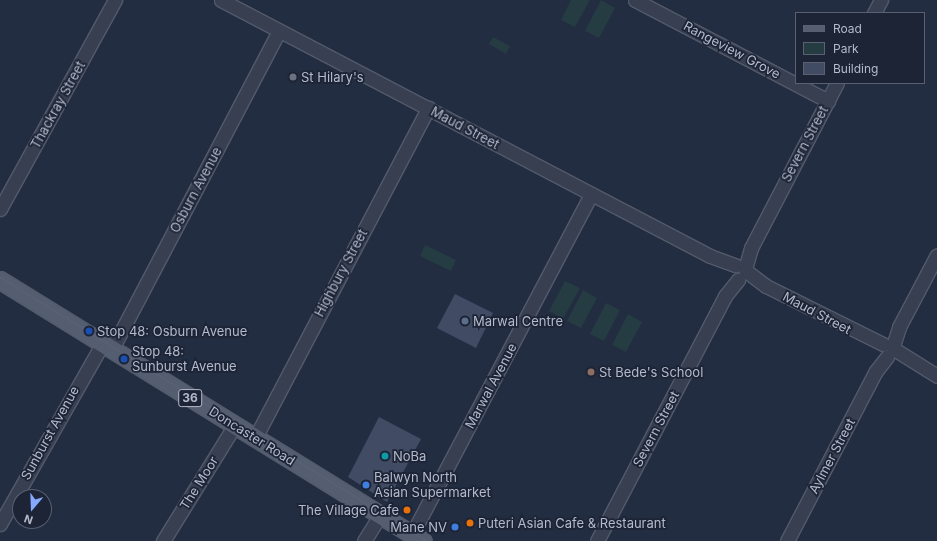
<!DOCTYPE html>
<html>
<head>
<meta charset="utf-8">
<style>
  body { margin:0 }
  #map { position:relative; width:937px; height:541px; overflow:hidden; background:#222d41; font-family:Inter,sans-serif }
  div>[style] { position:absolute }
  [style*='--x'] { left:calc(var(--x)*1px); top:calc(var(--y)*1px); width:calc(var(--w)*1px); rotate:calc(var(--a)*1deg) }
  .green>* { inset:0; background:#243c42 }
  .building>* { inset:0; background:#414c64 }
  .roads { filter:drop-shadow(1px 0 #525a6b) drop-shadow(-1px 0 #525a6b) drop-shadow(0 1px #525a6b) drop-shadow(0 -1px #525a6b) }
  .minor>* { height:13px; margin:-6.5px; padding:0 6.5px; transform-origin:6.5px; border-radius:6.5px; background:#373f51 }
  .major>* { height:17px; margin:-8.5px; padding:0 8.5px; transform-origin:8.5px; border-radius:8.5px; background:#555e71 }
  .tram>* { height:1px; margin:-0.5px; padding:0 0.5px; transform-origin:0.5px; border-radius:0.5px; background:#586378 }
  .dots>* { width:11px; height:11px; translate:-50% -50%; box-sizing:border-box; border:2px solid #1c2436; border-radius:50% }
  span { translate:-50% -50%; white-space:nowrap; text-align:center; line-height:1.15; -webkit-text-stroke:3.5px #1c2436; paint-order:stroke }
  .shield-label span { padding:1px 3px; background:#1c2436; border:1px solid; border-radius:3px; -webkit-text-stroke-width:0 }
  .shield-label { font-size:12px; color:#b3bacb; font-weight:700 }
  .street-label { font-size:13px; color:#b3bacb }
  .poi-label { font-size:13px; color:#b3bacb }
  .left { translate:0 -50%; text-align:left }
  .right { translate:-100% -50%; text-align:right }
  .legend { position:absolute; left:795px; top:12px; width:130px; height:72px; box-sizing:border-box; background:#1c2436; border:1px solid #586072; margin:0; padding:5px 7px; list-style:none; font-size:12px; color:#b3bacb }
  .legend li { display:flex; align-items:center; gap:8px; height:20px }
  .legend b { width:20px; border:1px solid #586072 }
  .north { position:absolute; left:12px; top:489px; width:40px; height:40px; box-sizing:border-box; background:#1c2436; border:1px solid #586072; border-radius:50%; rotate:199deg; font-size:11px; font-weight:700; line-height:16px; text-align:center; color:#b3bacb }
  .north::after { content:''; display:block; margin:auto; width:14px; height:18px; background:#84a9ff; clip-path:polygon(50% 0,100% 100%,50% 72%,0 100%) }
</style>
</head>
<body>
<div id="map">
  <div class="green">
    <div style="clip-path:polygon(571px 0,590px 0,575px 27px,561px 20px)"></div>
    <div style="clip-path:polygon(601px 0,615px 8px,599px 38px,585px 31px)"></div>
    <div style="clip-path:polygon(493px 37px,510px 46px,506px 54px,489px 44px)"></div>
    <div style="clip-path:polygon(425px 245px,456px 260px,451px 271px,420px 256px)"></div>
    <div style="clip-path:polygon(565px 281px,580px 288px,563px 319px,549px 311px)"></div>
    <div style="clip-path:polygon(583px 290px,597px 298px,581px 328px,567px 321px)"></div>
    <div style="clip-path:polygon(606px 303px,620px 310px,604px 341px,590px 334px)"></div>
    <div style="clip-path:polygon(628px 314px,642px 322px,626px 352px,612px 345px)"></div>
  </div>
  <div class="building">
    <div style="clip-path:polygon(455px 294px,493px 313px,476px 348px,437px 328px)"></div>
    <div style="clip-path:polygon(379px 417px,421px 439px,387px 502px,348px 477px)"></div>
  </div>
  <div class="roads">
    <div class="minor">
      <div style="--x:221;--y:0;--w:552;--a:27.63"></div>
      <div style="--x:710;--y:256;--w:27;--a:20"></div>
      <div style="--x:635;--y:0;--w:218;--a:27.6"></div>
      <div style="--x:874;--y:13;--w:15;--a:-62"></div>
      <div style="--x:0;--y:209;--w:239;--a:-61.2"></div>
      <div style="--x:745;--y:269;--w:22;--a:-74"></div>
      <div style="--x:751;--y:248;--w:186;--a:-62.5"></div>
      <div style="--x:746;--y:271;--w:25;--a:37"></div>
      <div style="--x:766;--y:286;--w:131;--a:26.4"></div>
      <div style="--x:893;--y:346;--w:20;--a:-72"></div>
      <div style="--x:899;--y:327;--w:81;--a:-62.2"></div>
      <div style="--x:112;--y:349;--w:359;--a:-62.3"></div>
      <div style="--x:894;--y:349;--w:51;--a:32.1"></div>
      <div style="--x:255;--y:438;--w:373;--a:-62.3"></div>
      <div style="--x:0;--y:524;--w:208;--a:-60.4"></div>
      <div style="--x:412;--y:534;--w:384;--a:-62.2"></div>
      <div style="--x:163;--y:541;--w:137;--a:-58.2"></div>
      <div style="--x:364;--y:541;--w:31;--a:-58"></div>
      <div style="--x:597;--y:541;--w:276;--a:-62.4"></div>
      <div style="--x:725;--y:296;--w:21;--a:-51"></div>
      <div style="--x:787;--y:541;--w:192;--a:-62.4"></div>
      <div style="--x:876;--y:371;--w:18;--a:-52"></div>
    </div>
    <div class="major">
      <div style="--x:0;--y:280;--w:497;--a:31.7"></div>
    </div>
  </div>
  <div class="tram">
    <div style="--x:0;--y:277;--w:502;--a:31.73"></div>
  </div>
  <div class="dots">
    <div style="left:293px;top:77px;background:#6b7280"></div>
    <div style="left:465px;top:321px;background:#5c6f8a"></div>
    <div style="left:89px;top:331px;background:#1a4fb4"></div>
    <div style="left:124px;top:359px;background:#1a4fb4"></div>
    <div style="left:591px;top:372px;background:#8d6e63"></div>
    <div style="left:385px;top:456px;background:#0f9aa8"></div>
    <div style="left:366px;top:485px;background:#3f7fe0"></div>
    <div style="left:407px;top:510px;background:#e8710a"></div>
    <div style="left:470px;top:523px;background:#e8710a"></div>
    <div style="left:455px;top:527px;background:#3f7fe0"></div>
  </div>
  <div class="shield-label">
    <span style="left:190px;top:398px">36</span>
  </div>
  <div class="street-label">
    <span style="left:732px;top:50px;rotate:28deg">Rangeview Grove</span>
    <span style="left:58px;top:105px;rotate:-61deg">Thackray Street</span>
    <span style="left:465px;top:128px;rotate:28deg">Maud Street</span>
    <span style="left:805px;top:144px;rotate:-62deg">Severn Street</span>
    <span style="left:196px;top:190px;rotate:-62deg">Osburn Avenue</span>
    <span style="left:341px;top:273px;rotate:-62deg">Highbury Street</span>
    <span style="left:817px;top:313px;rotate:28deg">Maud Street</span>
    <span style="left:491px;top:386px;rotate:-62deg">Marwal Avenue</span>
    <span style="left:656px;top:429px;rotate:-62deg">Severn Street</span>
    <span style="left:50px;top:433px;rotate:-61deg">Sunburst Avenue</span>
    <span style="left:252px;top:436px;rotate:32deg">Doncaster Road</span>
    <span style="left:832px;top:456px;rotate:-62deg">Aylmer Street</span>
    <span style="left:199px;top:483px;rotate:-58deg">The Moor</span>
  </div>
  <div class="poi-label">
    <span class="left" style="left:301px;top:77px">St Hilary's</span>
    <span class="left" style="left:473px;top:321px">Marwal Centre</span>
    <span class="left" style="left:97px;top:331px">Stop 48: Osburn Avenue</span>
    <span class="left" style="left:132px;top:359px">Stop 48:<br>Sunburst Avenue</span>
    <span class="left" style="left:599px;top:372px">St Bede's School</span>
    <span class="left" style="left:393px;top:456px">NoBa</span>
    <span class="left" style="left:374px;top:485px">Balwyn North<br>Asian Supermarket</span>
    <span class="right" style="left:399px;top:510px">The Village Cafe</span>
    <span class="left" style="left:478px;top:523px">Puteri Asian Cafe &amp; Restaurant</span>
    <span class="right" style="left:447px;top:527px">Mane NV</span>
  </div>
  <ul class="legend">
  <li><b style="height:5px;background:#555e71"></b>Road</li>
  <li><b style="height:11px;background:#243c42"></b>Park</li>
  <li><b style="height:11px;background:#414c64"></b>Building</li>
  </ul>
  <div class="north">N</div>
</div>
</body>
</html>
